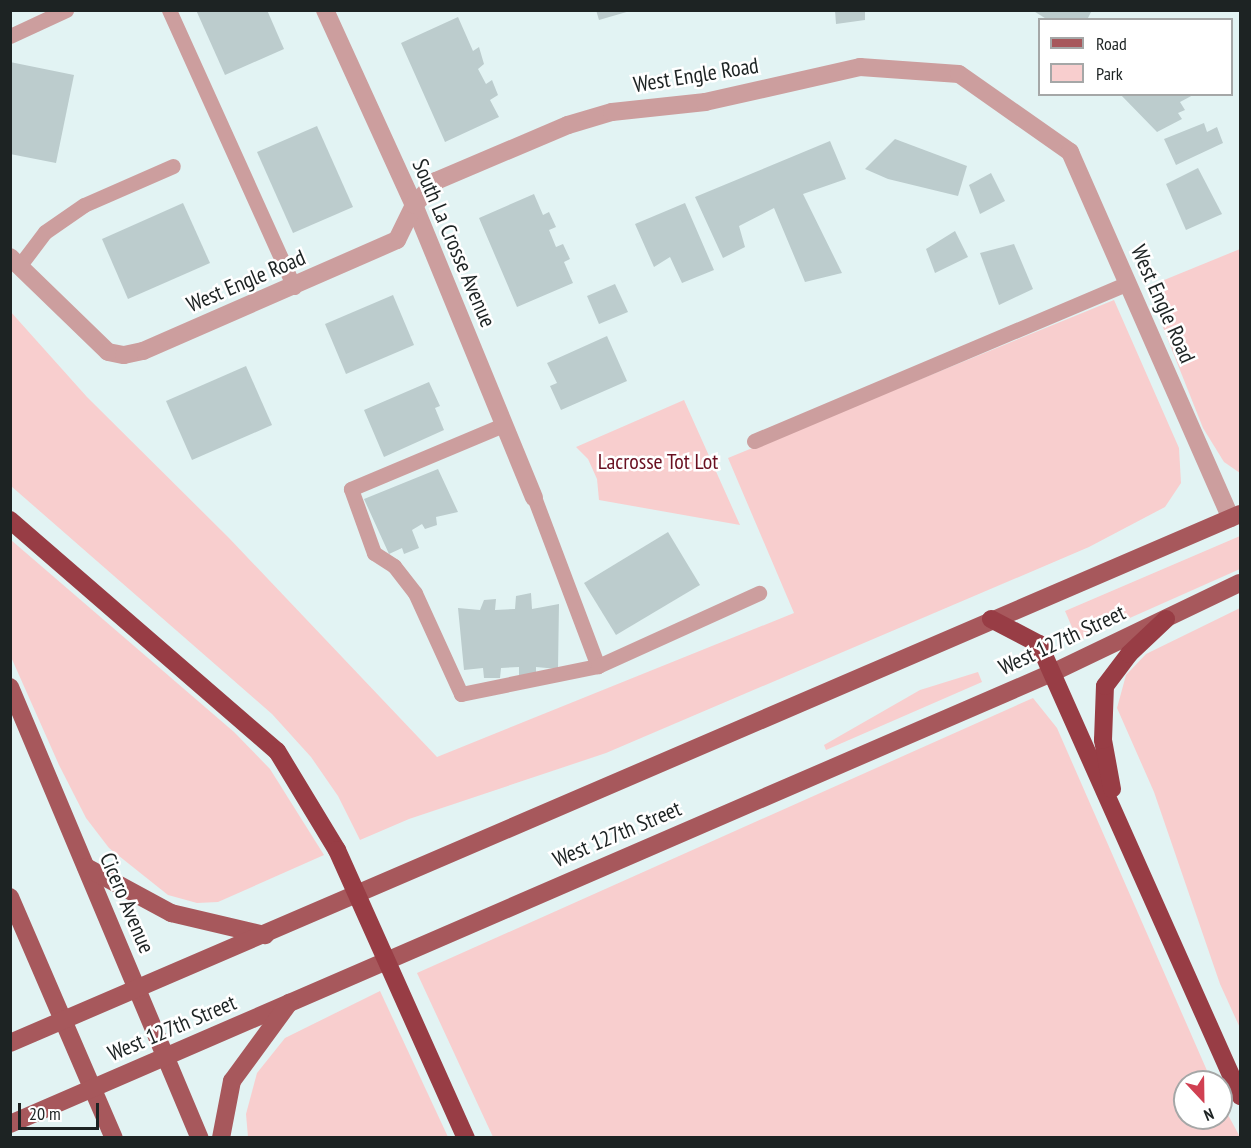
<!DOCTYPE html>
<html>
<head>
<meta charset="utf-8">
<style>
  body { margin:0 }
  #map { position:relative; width:1251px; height:1148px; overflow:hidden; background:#e2f3f3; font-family:"PT Sans Narrow",sans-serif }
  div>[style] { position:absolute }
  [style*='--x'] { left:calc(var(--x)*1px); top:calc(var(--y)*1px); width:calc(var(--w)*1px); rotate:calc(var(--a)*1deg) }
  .green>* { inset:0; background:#f8cece }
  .building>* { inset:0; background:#bccccd }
  .lane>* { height:15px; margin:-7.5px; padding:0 7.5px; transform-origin:7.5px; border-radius:7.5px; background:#cc9e9e }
  .street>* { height:18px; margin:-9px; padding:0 9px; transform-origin:9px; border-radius:9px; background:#cc9e9e }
  .primary>* { height:18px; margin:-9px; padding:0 9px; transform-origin:9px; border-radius:9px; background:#a7585c }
  .highway>* { height:18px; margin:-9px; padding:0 9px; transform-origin:9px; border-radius:9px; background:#983d45 }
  span { translate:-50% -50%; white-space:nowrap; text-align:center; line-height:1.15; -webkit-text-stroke:5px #fff; paint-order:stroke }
  .street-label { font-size:22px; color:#1d2323 }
  .park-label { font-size:22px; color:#690f20 }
  .frame { position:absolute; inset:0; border:12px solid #1d2323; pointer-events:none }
  .legend { position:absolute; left:1038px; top:18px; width:195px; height:78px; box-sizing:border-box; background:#fff; border:2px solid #a5a7a7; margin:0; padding:8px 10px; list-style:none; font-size:18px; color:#1d2323 }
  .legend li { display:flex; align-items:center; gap:12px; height:30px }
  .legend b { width:30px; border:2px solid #a5a7a7 }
  .north { position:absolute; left:1173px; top:1070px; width:60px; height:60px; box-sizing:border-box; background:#fff; border:2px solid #a5a7a7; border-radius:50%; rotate:158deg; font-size:16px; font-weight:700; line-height:24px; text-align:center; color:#1d2323 }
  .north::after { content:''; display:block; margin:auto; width:21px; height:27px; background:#d04052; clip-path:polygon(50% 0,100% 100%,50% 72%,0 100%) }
  .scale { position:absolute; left:18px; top:1103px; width:81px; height:27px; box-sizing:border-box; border:3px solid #1d2323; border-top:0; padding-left:8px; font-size:18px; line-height:21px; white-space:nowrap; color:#1d2323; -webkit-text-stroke:4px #fff; paint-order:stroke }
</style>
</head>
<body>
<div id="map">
  <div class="green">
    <div style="clip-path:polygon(1240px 249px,1240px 473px,1224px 462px,1203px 428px,1147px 287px)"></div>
    <div style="clip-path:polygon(1114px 300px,1179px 448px,1181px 483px,1165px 507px,1089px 547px,606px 753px,409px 819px,360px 840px,338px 796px,311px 757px,272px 714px,11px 486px,10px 311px,87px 397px,229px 538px,437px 757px,794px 613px,728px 458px)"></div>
    <div style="clip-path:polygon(684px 400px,740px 525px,599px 500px,597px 479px,588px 459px,576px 447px)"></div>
    <div style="clip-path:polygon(1240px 536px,1240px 569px,1078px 641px,1065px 611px)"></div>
    <div style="clip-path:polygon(11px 540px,234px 732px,270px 769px,324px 855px,218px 902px,197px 903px,168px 895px,109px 848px,86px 818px,59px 765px,11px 657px)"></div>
    <div style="clip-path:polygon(1240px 608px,1240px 1028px,1220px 984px,1154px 792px,1117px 708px,1126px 675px,1146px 654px)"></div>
    <div style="clip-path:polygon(978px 672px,982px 682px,826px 750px,824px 745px,920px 690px)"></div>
    <div style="clip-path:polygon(1033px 698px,1057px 728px,1212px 1082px,1185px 1082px,1185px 1118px,1221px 1118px,1221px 1102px,1240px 1137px,493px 1137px,417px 973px)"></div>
    <div style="clip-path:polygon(380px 991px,448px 1137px,248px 1137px,246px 1114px,257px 1073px,285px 1038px)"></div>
  </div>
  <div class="building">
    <div style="clip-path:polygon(196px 10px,267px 10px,284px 49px,225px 75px)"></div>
    <div style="clip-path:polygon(596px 10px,629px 10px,630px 11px,599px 20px)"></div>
    <div style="clip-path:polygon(835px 10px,865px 10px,865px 20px,836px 24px)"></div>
    <div style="clip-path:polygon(1032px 10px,1092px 10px,1087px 20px,1048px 20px)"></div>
    <div style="clip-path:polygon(458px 17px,473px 51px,479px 47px,484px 64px,478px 69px,486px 84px,492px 80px,498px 95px,490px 100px,499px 117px,445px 142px,401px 43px)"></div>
    <div style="clip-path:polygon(10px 62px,74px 75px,56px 163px,10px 154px)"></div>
    <div style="clip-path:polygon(1120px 94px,1195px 94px,1180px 102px,1185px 110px,1178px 113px,1182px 119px,1157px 132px)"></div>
    <div style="clip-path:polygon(1204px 123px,1207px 132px,1217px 127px,1223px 143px,1176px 165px,1164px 139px)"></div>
    <div style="clip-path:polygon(317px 126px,353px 207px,293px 233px,257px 152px)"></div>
    <div style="clip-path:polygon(895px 139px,967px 166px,958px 196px,888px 179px,865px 169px)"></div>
    <div style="clip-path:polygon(830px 141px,846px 179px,803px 194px,842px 273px,805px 282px,774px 208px,739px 226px,745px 247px,723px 258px,695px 197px)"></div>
    <div style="clip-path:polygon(1198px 168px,1222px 214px,1186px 230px,1166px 184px)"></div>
    <div style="clip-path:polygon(991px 173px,1005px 201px,980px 214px,969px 185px)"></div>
    <div style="clip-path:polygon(534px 194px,543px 215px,549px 212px,556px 227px,549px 230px,556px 247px,563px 244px,570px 259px,564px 262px,573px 283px,517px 307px,479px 218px)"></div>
    <div style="clip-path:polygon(183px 203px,210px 263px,128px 299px,102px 239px)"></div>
    <div style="clip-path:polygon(685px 203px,714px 270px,682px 283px,670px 257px,654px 267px,635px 224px)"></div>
    <div style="clip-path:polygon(955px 231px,968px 257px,935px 273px,926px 249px)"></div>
    <div style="clip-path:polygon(1014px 244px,1033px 289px,999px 305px,980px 253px)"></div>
    <div style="clip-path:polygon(615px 284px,628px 312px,599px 324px,587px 296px)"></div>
    <div style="clip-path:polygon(393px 295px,414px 345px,346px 374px,325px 324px)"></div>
    <div style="clip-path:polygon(607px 336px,627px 381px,561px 410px,550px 386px,557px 383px,547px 363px)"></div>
    <div style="clip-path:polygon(246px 366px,272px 425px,192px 460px,166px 401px)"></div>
    <div style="clip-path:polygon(429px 382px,440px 406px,435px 408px,444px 430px,384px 457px,364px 410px)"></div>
    <div style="clip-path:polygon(438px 469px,458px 512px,436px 517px,437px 525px,425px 529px,422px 524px,412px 530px,419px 548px,404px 554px,402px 548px,389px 554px,364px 499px)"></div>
    <div style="clip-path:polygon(668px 532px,700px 585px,616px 635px,584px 583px)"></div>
    <div style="clip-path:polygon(531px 593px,532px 609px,559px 604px,558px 669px,536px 667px,536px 675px,519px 676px,519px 667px,501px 668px,500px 678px,484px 678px,483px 668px,464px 670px,458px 608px,480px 610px,484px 600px,496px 599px,495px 610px,515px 609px,516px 596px)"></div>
  </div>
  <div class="lane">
    <div style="--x:169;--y:10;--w:304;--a:65.7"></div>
    <div style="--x:10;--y:36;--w:62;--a:-24.9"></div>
    <div style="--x:20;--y:265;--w:41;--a:-52.9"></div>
    <div style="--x:45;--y:232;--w:47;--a:-34.7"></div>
    <div style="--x:84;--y:205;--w:97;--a:-23.7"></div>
    <div style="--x:503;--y:425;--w:165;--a:157.2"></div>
    <div style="--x:351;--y:489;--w:68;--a:70.2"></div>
    <div style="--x:374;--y:553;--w:24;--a:33"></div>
    <div style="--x:394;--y:566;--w:34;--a:52"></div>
    <div style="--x:415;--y:593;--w:111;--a:65.5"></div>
    <div style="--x:461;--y:694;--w:140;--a:-11.6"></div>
    <div style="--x:754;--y:441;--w:406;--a:-22.9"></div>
    <div style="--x:534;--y:497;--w:181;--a:69.3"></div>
    <div style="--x:598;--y:666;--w:177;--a:-24.4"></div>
  </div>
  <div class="street">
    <div style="--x:325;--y:10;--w:214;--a:65.5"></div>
    <div style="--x:414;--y:205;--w:316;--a:67.7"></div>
    <div style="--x:10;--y:257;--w:136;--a:44.1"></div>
    <div style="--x:108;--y:352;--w:16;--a:11"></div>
    <div style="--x:124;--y:355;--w:19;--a:-12"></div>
    <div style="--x:143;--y:351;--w:277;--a:-23.6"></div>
    <div style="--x:397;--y:240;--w:39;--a:-64"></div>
    <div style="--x:414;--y:205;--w:33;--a:-47"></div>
    <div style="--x:436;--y:181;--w:143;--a:-23"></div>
    <div style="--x:568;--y:125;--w:46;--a:-16.5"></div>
    <div style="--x:612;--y:112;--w:94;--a:-6.1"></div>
    <div style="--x:705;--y:102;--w:159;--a:-12.7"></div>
    <div style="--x:860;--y:67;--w:99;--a:4"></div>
    <div style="--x:959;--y:74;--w:136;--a:35.1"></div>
    <div style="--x:1070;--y:152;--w:400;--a:66.3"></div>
  </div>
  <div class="primary">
    <div style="--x:10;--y:687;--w:489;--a:67.2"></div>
    <div style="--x:86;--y:867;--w:97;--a:28.4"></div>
    <div style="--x:171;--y:913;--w:97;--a:13.2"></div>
    <div style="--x:10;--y:897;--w:262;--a:66.7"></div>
    <div style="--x:10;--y:1043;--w:1339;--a:-23.27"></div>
    <div style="--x:10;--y:1124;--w:1138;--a:-23.41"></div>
    <div style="--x:1054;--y:672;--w:206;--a:-25.6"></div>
    <div style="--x:221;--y:1138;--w:58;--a:-79.1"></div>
    <div style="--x:232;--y:1081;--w:97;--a:-53.8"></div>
  </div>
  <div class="highway">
    <div style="--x:10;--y:520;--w:353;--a:40.9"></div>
    <div style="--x:277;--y:751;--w:116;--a:58.8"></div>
    <div style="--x:337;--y:850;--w:316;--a:65.9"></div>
    <div style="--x:991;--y:619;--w:54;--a:27.5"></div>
    <div style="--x:1039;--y:644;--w:495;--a:66"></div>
    <div style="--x:1112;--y:789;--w:50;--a:-100.4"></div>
    <div style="--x:1103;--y:740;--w:54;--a:-87.9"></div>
    <div style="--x:1105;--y:686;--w:40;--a:-53"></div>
    <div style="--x:1129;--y:654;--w:51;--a:-43.4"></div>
  </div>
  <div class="street-label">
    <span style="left:696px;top:75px;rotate:-9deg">West Engle Road</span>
    <span style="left:454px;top:243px;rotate:67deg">South La Crosse Avenue</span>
    <span style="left:246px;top:281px;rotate:-23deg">West Engle Road</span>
    <span style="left:1163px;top:304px;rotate:66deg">West Engle Road</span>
    <span style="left:1062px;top:640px;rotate:-25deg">West 127th Street</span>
    <span style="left:617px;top:834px;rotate:-23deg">West 127th Street</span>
    <span style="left:127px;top:903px;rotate:67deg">Cicero Avenue</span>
    <span style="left:172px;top:1028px;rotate:-23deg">West 127th Street</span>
  </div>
  <div class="park-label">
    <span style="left:658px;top:462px">Lacrosse Tot Lot</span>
  </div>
  <div class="frame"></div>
  <ul class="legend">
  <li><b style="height:8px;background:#a7585c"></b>Road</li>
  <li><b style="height:16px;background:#f8cece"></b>Park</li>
  </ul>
  <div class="north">N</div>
  <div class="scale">20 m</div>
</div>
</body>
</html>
